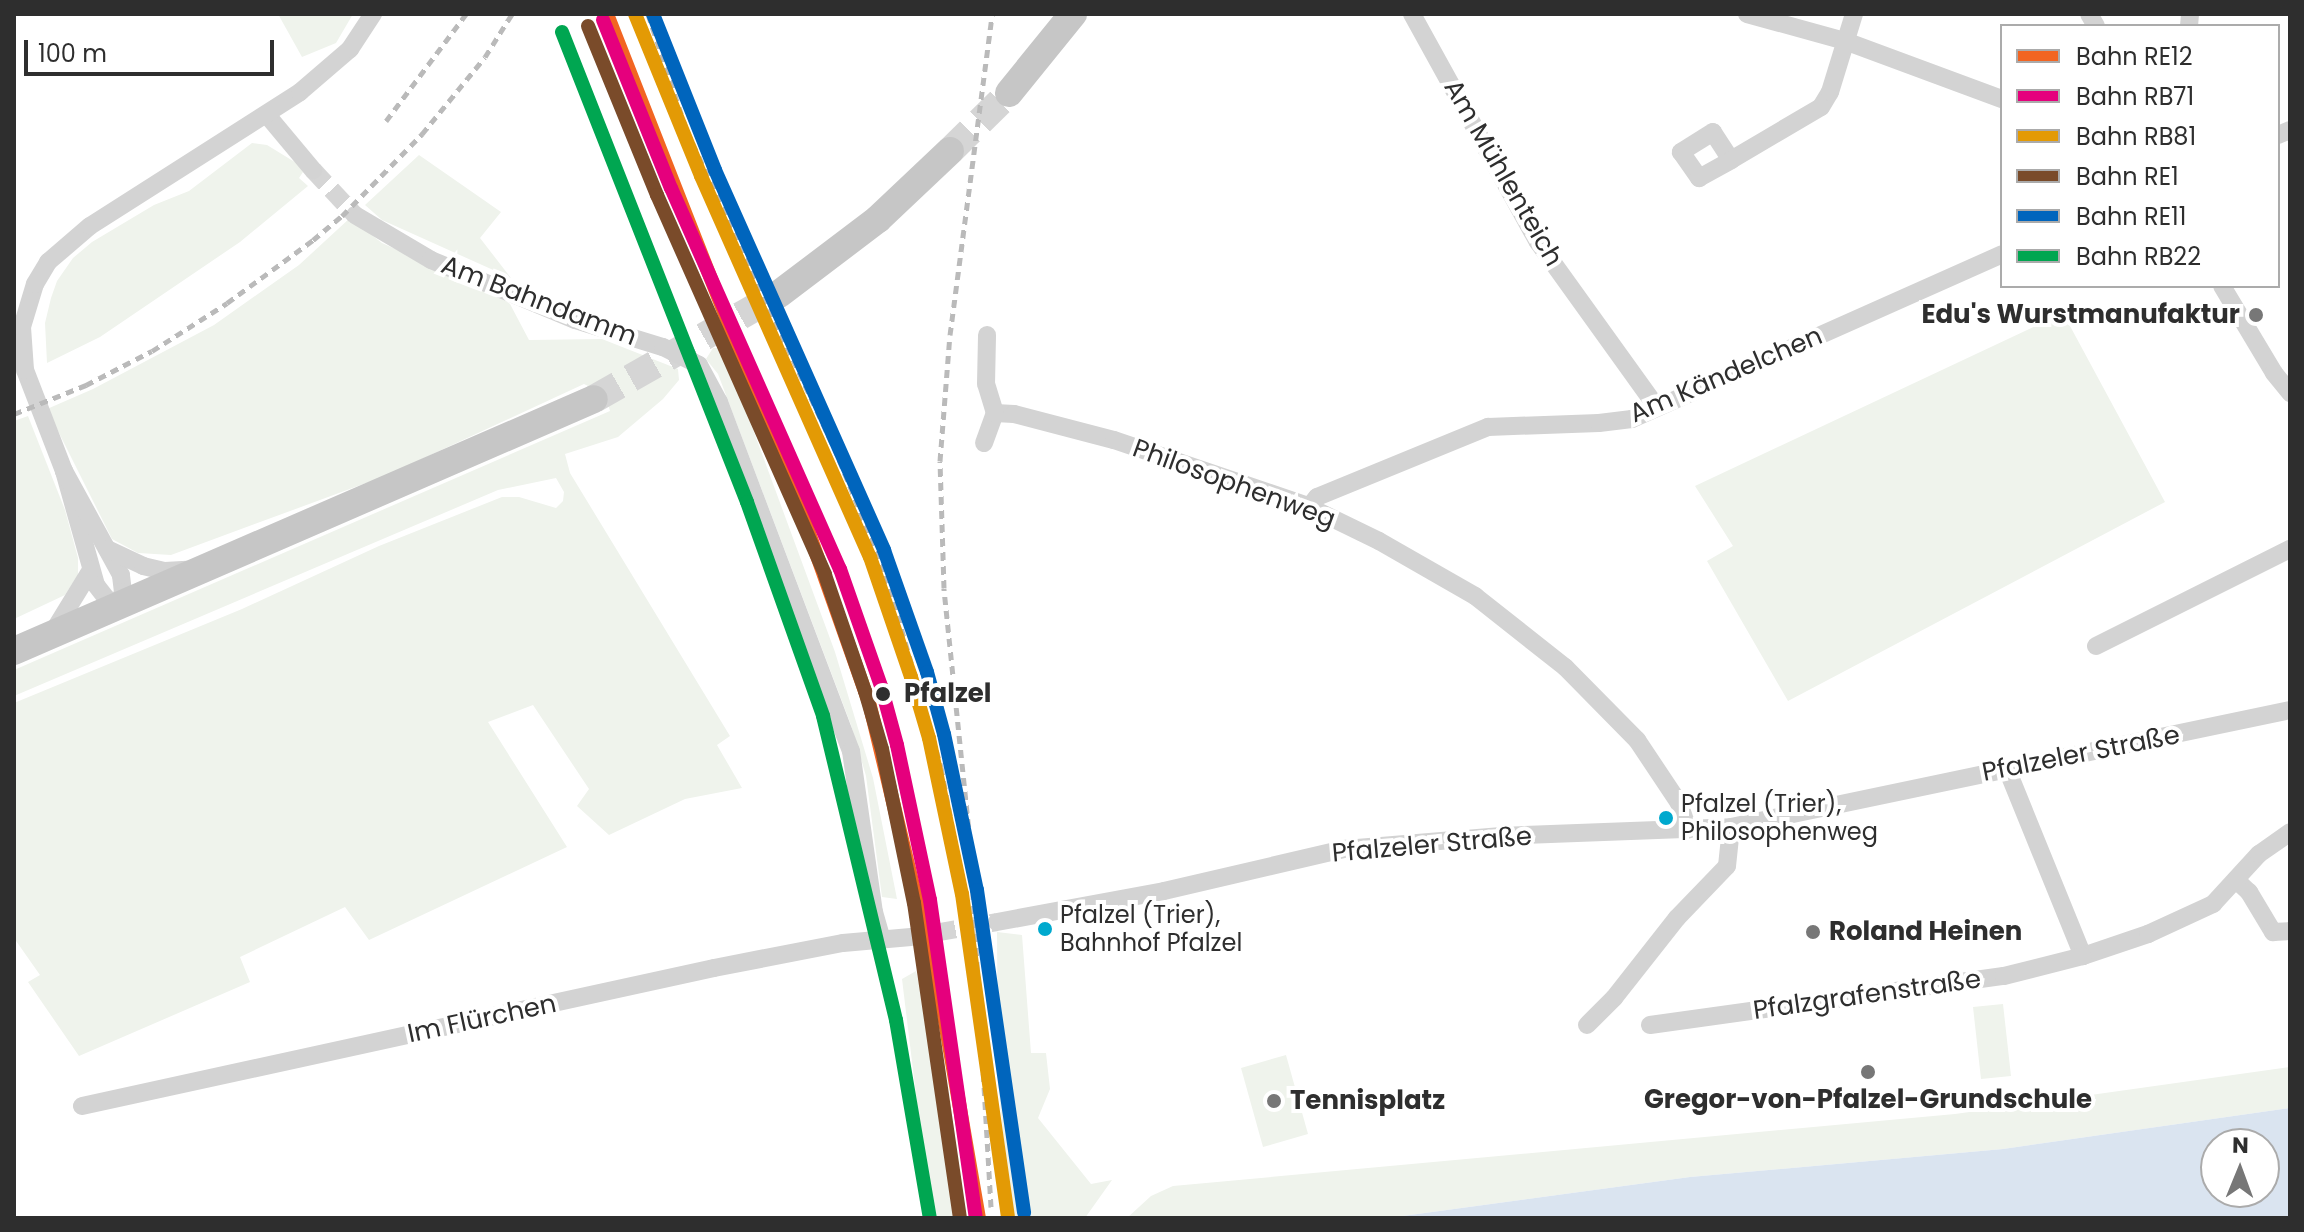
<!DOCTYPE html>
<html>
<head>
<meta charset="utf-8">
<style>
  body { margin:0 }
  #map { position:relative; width:2304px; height:1232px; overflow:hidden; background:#fff; font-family:Poppins,sans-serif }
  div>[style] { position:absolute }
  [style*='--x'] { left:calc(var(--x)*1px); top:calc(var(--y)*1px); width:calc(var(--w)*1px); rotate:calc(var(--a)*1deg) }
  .green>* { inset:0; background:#eff3ec }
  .water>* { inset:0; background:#dae4f0 }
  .street-tunnel>* { height:18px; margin-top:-9px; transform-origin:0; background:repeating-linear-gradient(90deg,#d5d5d5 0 18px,transparent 0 27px) }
  .primary-tunnel>* { height:28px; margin-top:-14px; transform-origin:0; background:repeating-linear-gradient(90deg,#d5d5d5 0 28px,transparent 0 42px) }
  .street>* { height:18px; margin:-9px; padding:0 9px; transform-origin:9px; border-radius:9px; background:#d3d3d3 }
  .primary>* { height:28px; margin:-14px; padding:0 14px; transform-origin:14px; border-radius:14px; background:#c6c6c6 }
  .rail>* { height:5px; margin-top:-2.5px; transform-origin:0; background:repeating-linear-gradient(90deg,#bababa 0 8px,transparent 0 14px) }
  .rail-1>* { height:14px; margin:-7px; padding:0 7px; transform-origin:7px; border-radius:7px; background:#f26522 }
  .rail-2>* { height:14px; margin:-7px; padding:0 7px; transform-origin:7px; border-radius:7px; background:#e5007d }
  .rail-3>* { height:14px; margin:-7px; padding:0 7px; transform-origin:7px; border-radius:7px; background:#e39a05 }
  .rail-4>* { height:14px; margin:-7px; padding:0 7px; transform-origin:7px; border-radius:7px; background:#7a4b2a }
  .rail-5>* { height:14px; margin:-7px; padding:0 7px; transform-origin:7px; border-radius:7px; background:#0065bd }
  .rail-6>* { height:14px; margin:-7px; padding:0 7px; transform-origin:7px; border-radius:7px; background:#00a651 }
  .dots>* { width:22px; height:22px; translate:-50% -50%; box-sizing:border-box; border:4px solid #fff; border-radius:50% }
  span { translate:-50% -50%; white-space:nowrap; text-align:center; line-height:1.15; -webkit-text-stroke:8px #fff; paint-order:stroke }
  .bus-label { font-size:24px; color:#2e2e2e }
  .left { translate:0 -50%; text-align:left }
  .street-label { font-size:26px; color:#2e2e2e }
  .poi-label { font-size:26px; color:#2e2e2e; font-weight:700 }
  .right { translate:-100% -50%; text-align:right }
  .stop-label { font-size:26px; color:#2e2e2e; font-weight:700 }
  .frame { position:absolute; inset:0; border:16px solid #2e2e2e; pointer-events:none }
  .legend { position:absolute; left:2000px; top:24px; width:280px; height:264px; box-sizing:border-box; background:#fff; border:2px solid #ababab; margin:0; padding:10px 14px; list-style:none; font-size:24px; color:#2e2e2e }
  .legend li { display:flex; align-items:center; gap:16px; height:40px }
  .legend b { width:40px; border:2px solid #ababab }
  .north { position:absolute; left:2200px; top:1128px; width:80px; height:80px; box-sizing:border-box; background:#fff; border:2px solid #ababab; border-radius:50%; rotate:1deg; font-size:22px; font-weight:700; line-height:32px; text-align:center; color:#2e2e2e }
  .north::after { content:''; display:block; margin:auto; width:28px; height:36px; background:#777; clip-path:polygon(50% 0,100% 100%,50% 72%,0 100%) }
  .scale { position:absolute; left:24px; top:40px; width:250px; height:36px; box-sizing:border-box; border:4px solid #2e2e2e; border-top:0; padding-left:10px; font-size:24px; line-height:28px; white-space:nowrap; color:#2e2e2e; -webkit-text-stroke:6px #fff; paint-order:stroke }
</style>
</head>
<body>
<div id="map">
  <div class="green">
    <div style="clip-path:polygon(278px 14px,353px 14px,336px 43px,302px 57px)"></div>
    <div style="clip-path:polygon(252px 143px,267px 145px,298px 164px,303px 172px,299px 178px,308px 186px,240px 242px,100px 337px,47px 363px,45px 323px,51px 298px,57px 281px,73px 258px,92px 242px,154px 205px,189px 191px)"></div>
    <div style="clip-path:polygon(419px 155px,501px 212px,480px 238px,511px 278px,382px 220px,365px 205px)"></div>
    <div style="clip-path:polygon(350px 218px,382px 243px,498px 295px,510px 304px,529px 340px,602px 339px,678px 369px,679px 380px,663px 399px,618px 437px,565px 454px,570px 473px,730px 736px,717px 745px,742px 788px,685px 799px,609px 835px,577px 806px,589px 789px,533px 705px,488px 722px,567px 847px,369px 940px,345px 907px,240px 957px,250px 982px,79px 1056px,28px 982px,40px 975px,14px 938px,14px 703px,242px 609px,379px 546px,502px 497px,519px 497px,556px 508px,563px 501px,564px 492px,556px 478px,498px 490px,14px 696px,14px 670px,610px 411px,605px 394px,584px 384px,385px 476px,171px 555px,138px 553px,112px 539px,47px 409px,93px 389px,214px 325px,299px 265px)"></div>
    <div style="clip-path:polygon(2063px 313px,2165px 502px,1788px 701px,1707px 561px,1733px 546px,1695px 486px)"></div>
    <div style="clip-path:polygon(713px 348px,723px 348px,835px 652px,873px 778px,897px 899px,882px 897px,866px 776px,851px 725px,718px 374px,706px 359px)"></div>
    <div style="clip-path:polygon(28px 416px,65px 510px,78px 558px,78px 575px,65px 595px,14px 619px,14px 421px)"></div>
    <div style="clip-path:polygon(997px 932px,1022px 935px,1031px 1053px,1046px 1053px,1050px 1089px,1038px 1118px,1091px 1184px,1112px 1180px,1085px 1218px,1006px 1218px,1009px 1189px,998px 1084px)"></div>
    <div style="clip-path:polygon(916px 971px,954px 1128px,963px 1218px,931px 1218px,902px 979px)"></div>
    <div style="clip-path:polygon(2003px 1004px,2011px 1076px,1981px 1079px,1973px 1007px)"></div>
    <div style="clip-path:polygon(1286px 1055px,1308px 1134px,1263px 1147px,1241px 1068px)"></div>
    <div style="clip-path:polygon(2290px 1067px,2290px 1108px,2003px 1149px,1690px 1177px,1388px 1218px,1127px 1218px,1151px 1196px,1173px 1186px,1955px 1114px)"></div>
  </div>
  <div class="water">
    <div style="clip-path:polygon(evenodd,2290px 1108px,2290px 1218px,1388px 1218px,1690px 1177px,2003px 1149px,2290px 1108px,2216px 1144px,2264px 1144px,2264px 1192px,2216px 1192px,2216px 1144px)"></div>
  </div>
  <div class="street-tunnel">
    <div style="--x:313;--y:170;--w:62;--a:47"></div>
    <div style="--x:911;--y:937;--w:87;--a:-9.9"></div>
  </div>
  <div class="primary-tunnel">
    <div style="--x:950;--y:151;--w:83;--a:-44.5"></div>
    <div style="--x:594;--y:399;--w:213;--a:-29.6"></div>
  </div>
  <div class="street">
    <div style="--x:1412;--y:14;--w:260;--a:61.1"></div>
    <div style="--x:1538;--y:242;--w:202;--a:54.3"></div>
    <div style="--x:1747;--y:14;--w:102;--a:15.4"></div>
    <div style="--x:1845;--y:41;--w:167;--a:20.3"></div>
    <div style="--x:2089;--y:14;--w:14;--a:60"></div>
    <div style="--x:2189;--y:26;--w:12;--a:-85"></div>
    <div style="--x:267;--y:115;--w:72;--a:50.1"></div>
    <div style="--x:2278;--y:135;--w:13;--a:-23"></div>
    <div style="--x:1731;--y:160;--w:33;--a:-123"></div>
    <div style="--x:1713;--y:132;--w:38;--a:148"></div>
    <div style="--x:1681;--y:152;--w:32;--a:55"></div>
    <div style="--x:1699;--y:178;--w:37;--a:-29"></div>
    <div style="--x:1731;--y:160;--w:104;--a:-30.5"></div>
    <div style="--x:1821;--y:107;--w:17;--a:-59"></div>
    <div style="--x:1830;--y:92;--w:82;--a:-72.9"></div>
    <div style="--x:355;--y:215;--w:88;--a:30.6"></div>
    <div style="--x:431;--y:260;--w:156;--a:22.6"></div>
    <div style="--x:575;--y:320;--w:92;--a:17.1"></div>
    <div style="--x:663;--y:347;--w:40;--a:26.6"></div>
    <div style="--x:699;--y:365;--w:42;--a:61.6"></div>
    <div style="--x:719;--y:402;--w:373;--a:69.3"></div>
    <div style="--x:851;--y:751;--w:163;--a:81.9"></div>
    <div style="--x:874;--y:912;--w:29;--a:74"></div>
    <div style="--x:2222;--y:286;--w:101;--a:59.1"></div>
    <div style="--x:2274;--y:373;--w:26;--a:51"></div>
    <div style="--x:995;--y:413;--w:19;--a:3"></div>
    <div style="--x:1014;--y:414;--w:103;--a:14.6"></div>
    <div style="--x:1114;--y:440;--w:202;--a:18.8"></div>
    <div style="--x:1305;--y:505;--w:82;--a:25.9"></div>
    <div style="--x:1379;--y:541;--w:111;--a:29.8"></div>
    <div style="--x:1475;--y:596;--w:115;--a:38.3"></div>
    <div style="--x:1565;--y:667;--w:103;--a:45.4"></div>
    <div style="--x:1637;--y:740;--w:76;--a:56.3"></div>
    <div style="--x:1679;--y:803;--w:28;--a:71"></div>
    <div style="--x:984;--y:443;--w:32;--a:-70"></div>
    <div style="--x:995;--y:413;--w:30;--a:-107"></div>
    <div style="--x:986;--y:384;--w:49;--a:-88.8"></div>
    <div style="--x:64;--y:471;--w:118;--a:74.3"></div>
    <div style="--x:96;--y:585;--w:18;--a:52"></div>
    <div style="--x:107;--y:599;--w:13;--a:32"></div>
    <div style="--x:118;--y:606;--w:15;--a:-70"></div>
    <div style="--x:123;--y:592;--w:17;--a:-97"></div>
    <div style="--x:121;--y:575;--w:119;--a:-118.7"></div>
    <div style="--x:64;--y:471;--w:108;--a:-111.1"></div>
    <div style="--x:25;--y:370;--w:43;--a:-94"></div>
    <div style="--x:22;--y:327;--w:45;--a:-73.2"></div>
    <div style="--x:35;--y:284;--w:26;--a:-59"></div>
    <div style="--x:48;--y:262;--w:55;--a:-40.6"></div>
    <div style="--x:90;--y:226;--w:249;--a:-32.5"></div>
    <div style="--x:300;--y:92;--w:66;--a:-40.7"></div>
    <div style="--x:350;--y:49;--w:42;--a:-56.7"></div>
    <div style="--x:1309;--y:507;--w:13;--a:-51"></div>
    <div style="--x:1317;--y:497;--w:185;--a:-22.3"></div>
    <div style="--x:1488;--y:427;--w:111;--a:-2.1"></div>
    <div style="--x:1599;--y:423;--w:33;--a:-7"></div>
    <div style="--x:1632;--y:419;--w:405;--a:-24"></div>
    <div style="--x:107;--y:549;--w:40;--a:25"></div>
    <div style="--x:143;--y:566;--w:23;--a:13"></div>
    <div style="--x:165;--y:571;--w:22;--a:-3"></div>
    <div style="--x:53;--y:632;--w:73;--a:-58.5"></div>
    <div style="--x:2096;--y:646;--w:217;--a:-26.6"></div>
    <div style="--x:2007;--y:769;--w:202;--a:67.9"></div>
    <div style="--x:2083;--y:956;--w:69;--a:-18.7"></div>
    <div style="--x:2148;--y:934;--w:72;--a:-24.8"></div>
    <div style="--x:2213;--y:904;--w:68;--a:-47.4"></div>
    <div style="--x:2259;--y:854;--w:38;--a:-35"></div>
    <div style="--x:2236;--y:880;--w:18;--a:43"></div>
    <div style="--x:2249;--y:892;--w:47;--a:59"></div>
    <div style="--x:2273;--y:932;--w:17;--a:-3"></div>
    <div style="--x:997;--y:922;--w:170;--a:-10.5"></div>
    <div style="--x:1164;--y:891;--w:186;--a:-13.1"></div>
    <div style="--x:1345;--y:849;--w:157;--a:-4.8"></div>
    <div style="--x:1501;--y:836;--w:230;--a:-2.2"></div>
    <div style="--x:1731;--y:827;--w:571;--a:-11.82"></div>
    <div style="--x:1587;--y:1025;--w:38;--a:-45"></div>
    <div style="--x:1614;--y:998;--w:102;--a:-51.8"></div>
    <div style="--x:1677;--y:918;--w:72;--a:-46.1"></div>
    <div style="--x:1727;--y:866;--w:39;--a:-84"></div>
    <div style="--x:1650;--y:1025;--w:357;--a:-7.9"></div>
    <div style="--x:2004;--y:976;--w:81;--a:-14.2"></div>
    <div style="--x:82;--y:1106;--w:647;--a:-12.32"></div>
    <div style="--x:714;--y:968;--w:131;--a:-11"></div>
    <div style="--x:843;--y:943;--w:68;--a:-5"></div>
  </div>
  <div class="primary">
    <div style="--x:1009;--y:93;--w:102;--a:-51"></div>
    <div style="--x:779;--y:294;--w:124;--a:-37.1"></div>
    <div style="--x:878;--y:219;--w:99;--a:-43.4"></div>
    <div style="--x:14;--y:651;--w:632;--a:-23.48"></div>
  </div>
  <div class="rail">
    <div style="--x:648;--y:14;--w:123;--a:71.6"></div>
    <div style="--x:687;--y:131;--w:349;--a:65.1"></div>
    <div style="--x:834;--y:447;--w:138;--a:67.9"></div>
    <div style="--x:886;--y:575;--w:200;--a:74"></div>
    <div style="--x:941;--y:767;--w:114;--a:79.4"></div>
    <div style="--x:386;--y:121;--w:134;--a:-53.2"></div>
    <div style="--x:14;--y:414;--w:78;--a:-21.9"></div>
    <div style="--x:86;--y:385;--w:74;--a:-27.3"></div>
    <div style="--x:152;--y:351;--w:89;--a:-32.6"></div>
    <div style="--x:227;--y:303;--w:107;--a:-36.2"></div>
    <div style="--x:313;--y:240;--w:38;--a:-40"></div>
    <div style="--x:342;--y:216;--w:115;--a:-45.7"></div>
    <div style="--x:422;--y:134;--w:99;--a:-50.7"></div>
    <div style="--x:485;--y:57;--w:51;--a:-57.9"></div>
    <div style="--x:991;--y:1207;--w:367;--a:-93.3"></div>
    <div style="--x:970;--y:841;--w:254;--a:-95.9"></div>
    <div style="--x:944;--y:588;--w:127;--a:-91.8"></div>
    <div style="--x:940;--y:461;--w:126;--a:-85.5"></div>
    <div style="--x:950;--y:335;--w:324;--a:-82.5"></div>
  </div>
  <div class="rail-1">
    <div style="--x:607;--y:14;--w:506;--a:68.56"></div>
    <div style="--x:792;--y:485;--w:230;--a:70.5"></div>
    <div style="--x:869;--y:702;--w:317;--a:76.5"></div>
    <div style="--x:943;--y:1010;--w:211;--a:80.2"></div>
  </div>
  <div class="rail-2">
    <div style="--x:603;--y:20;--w:181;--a:68"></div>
    <div style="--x:671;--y:188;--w:417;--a:66.1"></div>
    <div style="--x:840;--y:569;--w:124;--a:70.7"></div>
    <div style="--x:881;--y:686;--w:61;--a:74.8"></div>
    <div style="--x:897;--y:745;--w:158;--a:78"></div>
    <div style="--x:930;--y:900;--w:321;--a:81.8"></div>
  </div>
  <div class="rail-3">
    <div style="--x:635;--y:14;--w:175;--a:67.8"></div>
    <div style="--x:701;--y:176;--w:417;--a:66.1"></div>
    <div style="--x:870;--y:557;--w:127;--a:71.1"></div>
    <div style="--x:911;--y:677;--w:64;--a:73.6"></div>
    <div style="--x:929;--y:738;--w:159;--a:78.1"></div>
    <div style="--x:962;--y:894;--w:325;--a:81.9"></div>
  </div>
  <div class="rail-4">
    <div style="--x:588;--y:26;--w:183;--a:67.8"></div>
    <div style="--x:657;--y:195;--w:415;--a:66.1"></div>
    <div style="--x:825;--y:575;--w:123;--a:71"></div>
    <div style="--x:865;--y:691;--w:60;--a:73.7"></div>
    <div style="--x:882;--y:749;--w:157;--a:78.3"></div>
    <div style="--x:914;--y:903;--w:318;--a:81.7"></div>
  </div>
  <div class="rail-5">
    <div style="--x:653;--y:14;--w:168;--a:68.3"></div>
    <div style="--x:715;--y:170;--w:416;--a:66"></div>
    <div style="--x:884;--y:550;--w:129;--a:70.6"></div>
    <div style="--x:927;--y:672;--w:64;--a:74.7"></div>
    <div style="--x:944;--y:734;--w:159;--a:78.1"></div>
    <div style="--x:977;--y:890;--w:326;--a:81.7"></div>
  </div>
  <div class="rail-6">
    <div style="--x:562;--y:32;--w:505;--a:68.51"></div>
    <div style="--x:747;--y:502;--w:227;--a:70.4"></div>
    <div style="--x:823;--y:716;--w:313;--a:76.5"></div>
    <div style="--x:896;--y:1020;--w:201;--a:80.3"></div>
  </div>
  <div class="dots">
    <div style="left:2256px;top:315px;background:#777"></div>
    <div style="left:883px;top:694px;background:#2e2e2e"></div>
    <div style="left:1666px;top:818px;background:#00a9ce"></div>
    <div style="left:1045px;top:929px;background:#00a9ce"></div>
    <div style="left:1813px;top:932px;background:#777"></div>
    <div style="left:1868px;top:1072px;background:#777"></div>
    <div style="left:1274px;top:1101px;background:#777"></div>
  </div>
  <div class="bus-label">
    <span class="left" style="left:1681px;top:818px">Pfalzel (Trier),<br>Philosophenweg</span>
    <span class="left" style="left:1060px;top:929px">Pfalzel (Trier),<br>Bahnhof Pfalzel</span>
  </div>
  <div class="street-label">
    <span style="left:1503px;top:173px;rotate:60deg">Am Mühlenteich</span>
    <span style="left:539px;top:301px;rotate:21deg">Am Bahndamm</span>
    <span style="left:1726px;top:375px;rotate:-23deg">Am Kändelchen</span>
    <span style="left:1234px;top:484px;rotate:20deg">Philosophenweg</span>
    <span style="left:2081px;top:754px;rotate:-11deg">Pfalzeler Straße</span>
    <span style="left:1432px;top:845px;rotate:-5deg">Pfalzeler Straße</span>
    <span style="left:1867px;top:995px;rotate:-8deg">Pfalzgrafenstraße</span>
    <span style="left:482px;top:1019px;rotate:-12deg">Im Flürchen</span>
  </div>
  <div class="poi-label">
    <span class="right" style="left:2240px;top:315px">Edu's Wurstmanufaktur</span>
    <span class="left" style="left:1829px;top:932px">Roland Heinen</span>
    <span style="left:1868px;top:1100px">Gregor-von-Pfalzel-Grundschule</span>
    <span class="left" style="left:1290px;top:1101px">Tennisplatz</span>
  </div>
  <div class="stop-label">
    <span class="left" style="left:904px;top:694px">Pfalzel</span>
  </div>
  <div class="frame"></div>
  <ul class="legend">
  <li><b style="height:10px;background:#f26522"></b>Bahn RE12</li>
  <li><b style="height:10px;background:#e5007d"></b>Bahn RB71</li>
  <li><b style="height:10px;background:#e39a05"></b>Bahn RB81</li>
  <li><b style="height:10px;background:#7a4b2a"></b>Bahn RE1</li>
  <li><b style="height:10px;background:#0065bd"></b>Bahn RE11</li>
  <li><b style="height:10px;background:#00a651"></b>Bahn RB22</li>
  </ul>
  <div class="north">N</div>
  <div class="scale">100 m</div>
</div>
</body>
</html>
